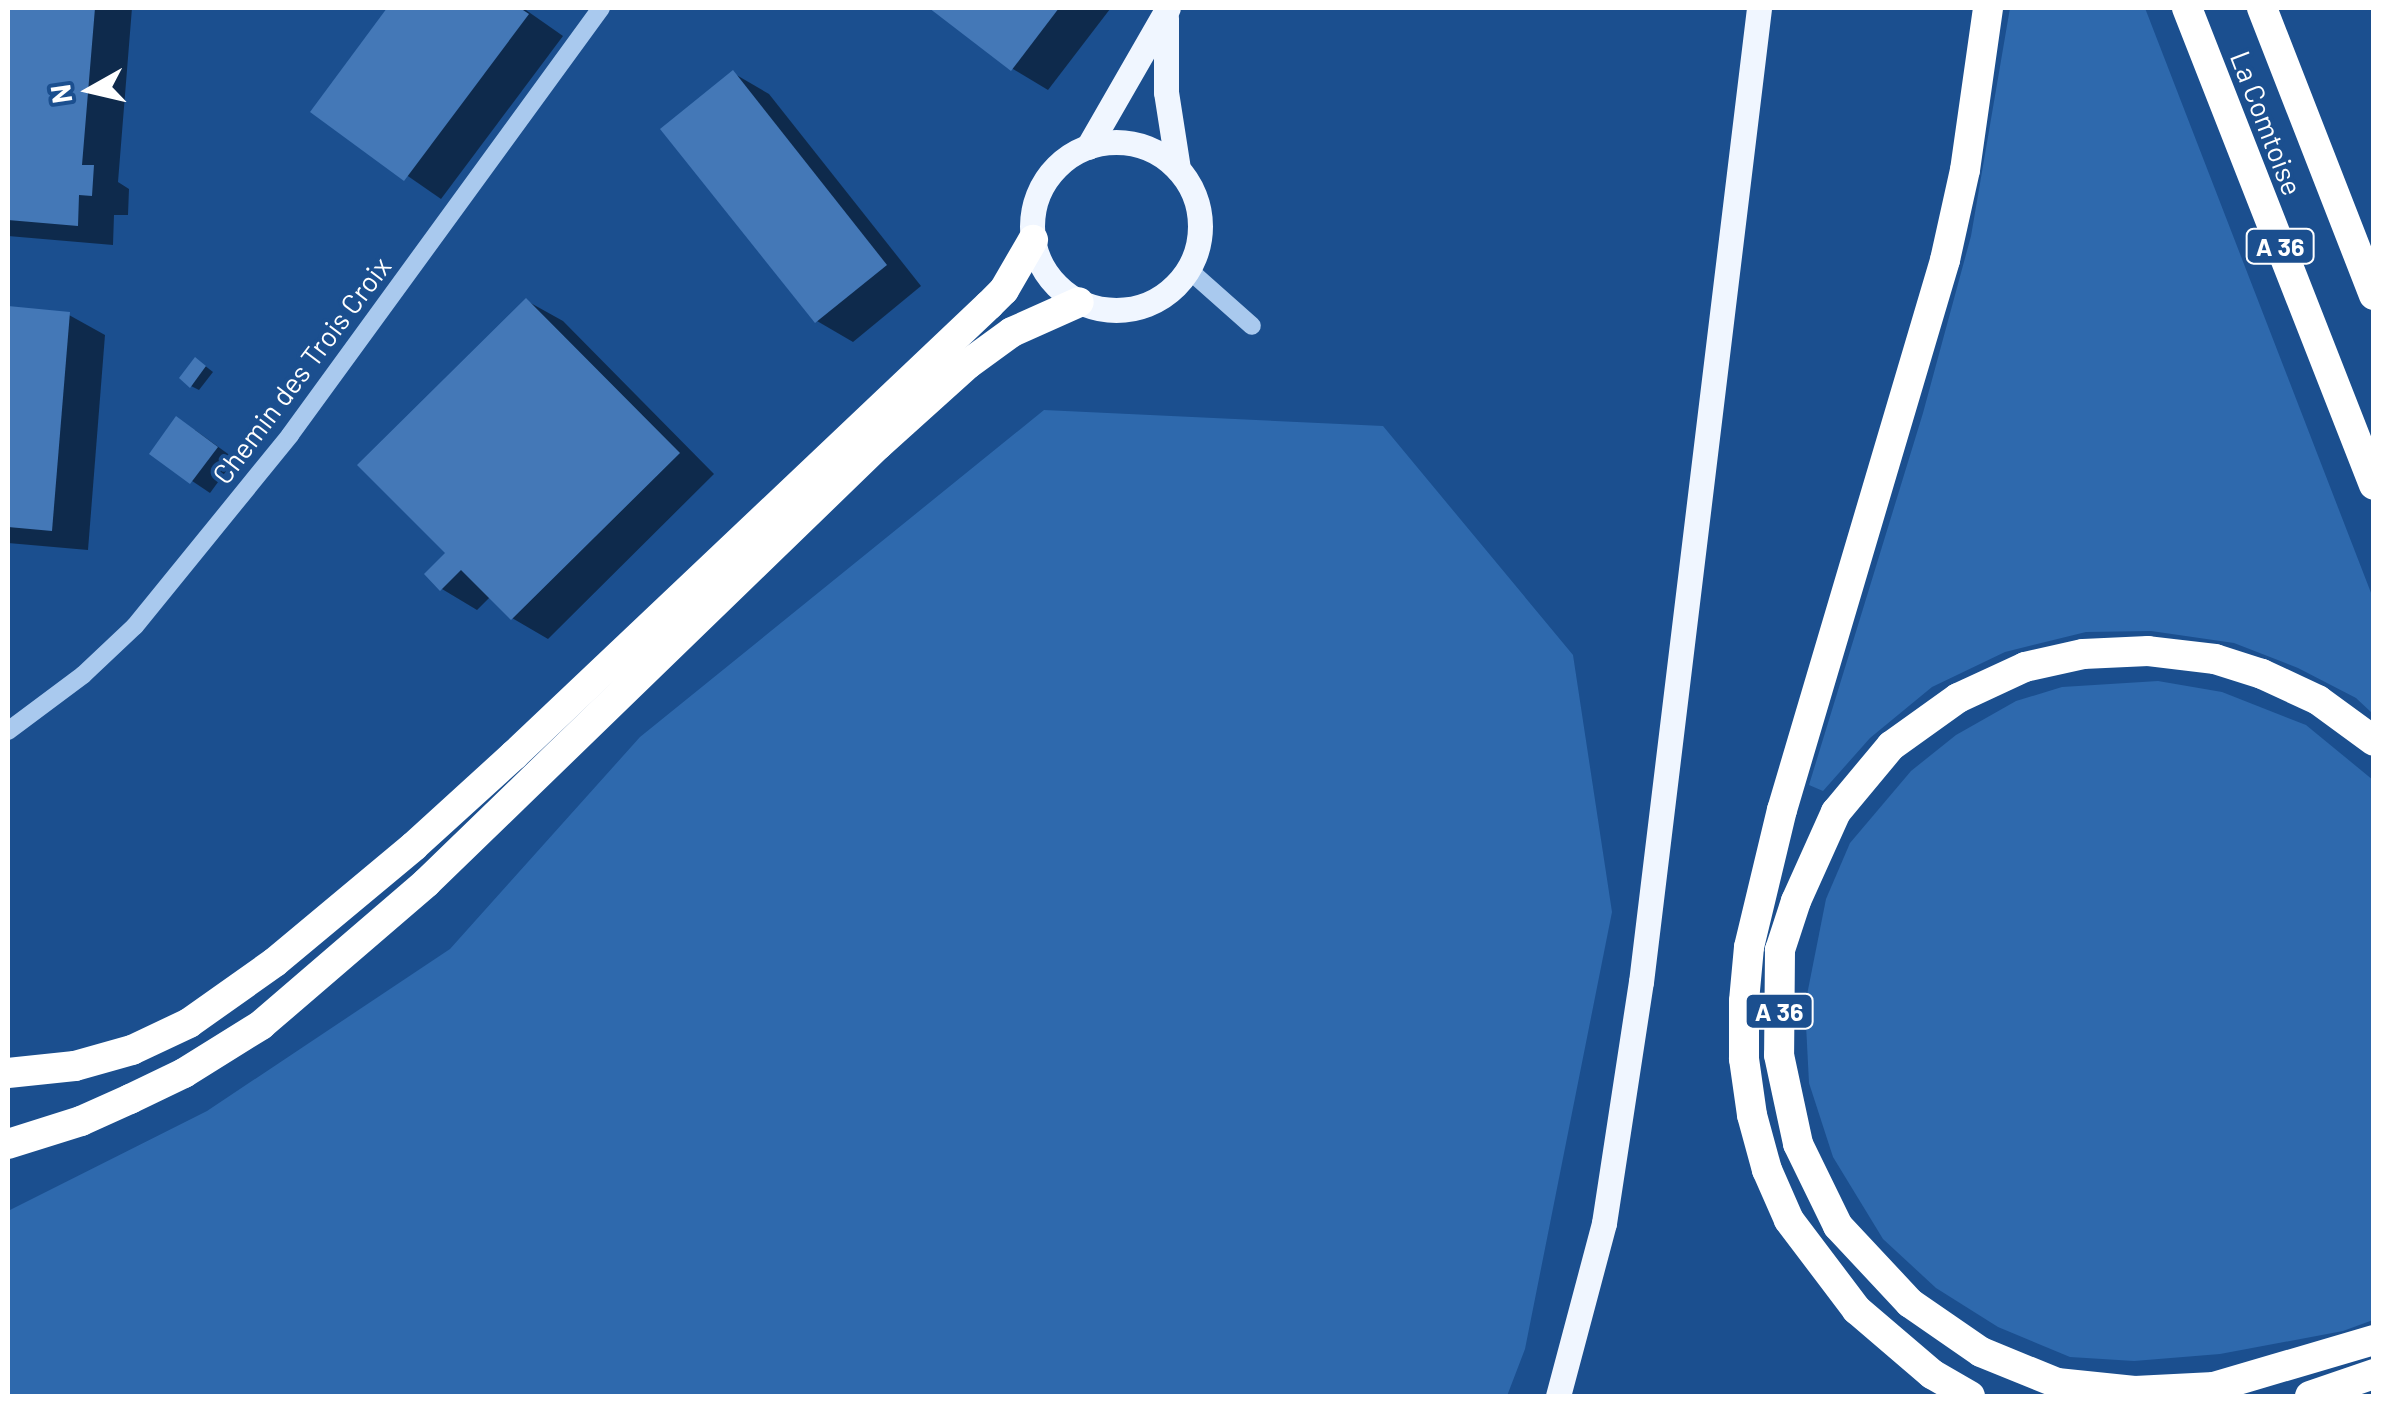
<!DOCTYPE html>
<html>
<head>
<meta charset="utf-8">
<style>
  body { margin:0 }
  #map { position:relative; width:2381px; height:1404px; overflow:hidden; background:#1b4f8f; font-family:Barlow,sans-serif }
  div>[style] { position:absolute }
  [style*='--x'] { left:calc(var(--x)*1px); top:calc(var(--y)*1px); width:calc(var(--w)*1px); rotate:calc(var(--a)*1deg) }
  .green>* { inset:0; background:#2e69ad }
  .shadow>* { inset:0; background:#0007 }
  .building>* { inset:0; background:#4478b7 }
  .minor>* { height:18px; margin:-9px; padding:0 9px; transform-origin:9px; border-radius:9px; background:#a9c9ee }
  .major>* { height:25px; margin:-12.5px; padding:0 12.5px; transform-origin:12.5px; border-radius:12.5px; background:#f0f6ff }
  .major>.ring { margin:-12.5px; padding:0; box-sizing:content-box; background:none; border:25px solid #f0f6ff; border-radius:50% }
  .highway>* { height:30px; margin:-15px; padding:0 15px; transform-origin:15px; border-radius:15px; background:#fff }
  span { translate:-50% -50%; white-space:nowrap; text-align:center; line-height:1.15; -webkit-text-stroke:8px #1b4f8f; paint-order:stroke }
  .shield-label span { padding:2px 8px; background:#1b4f8f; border:2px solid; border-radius:8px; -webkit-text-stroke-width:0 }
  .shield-label { font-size:25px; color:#fff; font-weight:700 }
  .street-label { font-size:28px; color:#fff }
  .frame { position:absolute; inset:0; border:10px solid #fff; pointer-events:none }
  .north { position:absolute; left:40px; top:40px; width:100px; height:100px; -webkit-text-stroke:8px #1b4f8f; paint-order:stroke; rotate:262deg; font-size:28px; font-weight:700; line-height:40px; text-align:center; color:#fff }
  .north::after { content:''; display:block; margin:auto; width:35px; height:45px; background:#fff; clip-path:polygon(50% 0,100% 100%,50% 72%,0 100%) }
</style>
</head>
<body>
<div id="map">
  <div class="green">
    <div style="clip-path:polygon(2010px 8px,2145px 8px,2373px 598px,2373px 714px,2356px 698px,2298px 668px,2234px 643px,2151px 631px,2086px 632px,2005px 652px,1932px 687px,1870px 738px,1823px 791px,1809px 785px,1923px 413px,1971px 236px)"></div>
    <div style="clip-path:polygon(1044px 410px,1383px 426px,1573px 655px,1612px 912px,1525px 1349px,1507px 1396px,8px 1396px,8px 1211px,207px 1111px,450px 949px,640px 737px)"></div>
    <div style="clip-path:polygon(2158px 681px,2222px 692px,2306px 725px,2373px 780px,2373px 1320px,2343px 1331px,2220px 1354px,2134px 1361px,2070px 1357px,1998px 1327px,1936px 1288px,1883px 1239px,1833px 1157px,1809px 1083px,1805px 1005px,1826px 899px,1850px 843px,1911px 771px,1956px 735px,2016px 701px,2062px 687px)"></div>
  </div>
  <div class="shadow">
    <div style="clip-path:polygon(8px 8px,132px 8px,118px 182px,129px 189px,128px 215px,114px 215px,113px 245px,8px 236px)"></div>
    <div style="clip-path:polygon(390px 8px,523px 8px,563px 36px,441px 199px,314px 111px)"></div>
    <div style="clip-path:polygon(933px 8px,1108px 8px,1110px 9px,1048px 90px,1013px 69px)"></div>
    <div style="clip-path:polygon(733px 73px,769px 94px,921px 286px,853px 342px,817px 321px)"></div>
    <div style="clip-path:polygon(527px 301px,563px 321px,714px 474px,548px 639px,512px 618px,491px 596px,477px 610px,442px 589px,448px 553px)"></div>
    <div style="clip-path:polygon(8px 309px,69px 315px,105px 335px,88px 550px,8px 543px)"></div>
    <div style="clip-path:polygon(204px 365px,213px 372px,199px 390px,191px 386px)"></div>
    <div style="clip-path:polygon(195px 430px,235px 459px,210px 493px,152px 454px)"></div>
  </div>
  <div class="building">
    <div style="clip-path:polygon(8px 8px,95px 8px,82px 165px,94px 165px,92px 196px,79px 195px,78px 226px,8px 220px)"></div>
    <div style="clip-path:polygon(387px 8px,520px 8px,529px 14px,404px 181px,310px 112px)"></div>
    <div style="clip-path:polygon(929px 8px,1059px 8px,1011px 71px)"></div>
    <div style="clip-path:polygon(733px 70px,887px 265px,815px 323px,660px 129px)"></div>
    <div style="clip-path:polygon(526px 298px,680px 453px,511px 620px,461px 570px,440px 591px,424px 574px,445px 553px,357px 465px)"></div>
    <div style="clip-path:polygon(8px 306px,70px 312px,52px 531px,8px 527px)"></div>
    <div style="clip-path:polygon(195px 357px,206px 366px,190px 388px,179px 378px)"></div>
    <div style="clip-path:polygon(176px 416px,218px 447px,190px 484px,149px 454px)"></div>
  </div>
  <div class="minor">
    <div style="--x:1189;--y:270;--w:84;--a:41.6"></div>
    <div style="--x:8;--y:731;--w:94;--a:-36.7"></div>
    <div style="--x:83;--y:675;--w:71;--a:-43.3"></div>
    <div style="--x:135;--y:626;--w:246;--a:-50.9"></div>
    <div style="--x:290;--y:435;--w:528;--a:-53.93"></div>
  </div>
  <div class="major">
    <div style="--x:1166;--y:18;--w:74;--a:90"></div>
    <div style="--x:1166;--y:92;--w:78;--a:81.1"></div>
    <div class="ring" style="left:1032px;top:142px;width:143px;height:143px"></div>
    <div style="--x:1088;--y:147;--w:160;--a:-60.1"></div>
    <div style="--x:1558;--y:1396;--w:179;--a:-75.1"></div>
    <div style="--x:1604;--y:1223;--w:244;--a:-81.3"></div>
    <div style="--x:1641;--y:982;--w:981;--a:-83.09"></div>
  </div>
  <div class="highway">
    <div style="--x:2187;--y:8;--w:512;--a:68.59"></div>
    <div style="--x:2262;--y:8;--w:308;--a:68.7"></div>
    <div style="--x:2374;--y:741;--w:69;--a:-143.8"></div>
    <div style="--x:2318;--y:700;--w:62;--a:-155.1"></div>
    <div style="--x:2262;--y:674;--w:49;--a:-162.3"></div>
    <div style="--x:2215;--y:659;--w:67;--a:-173.2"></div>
    <div style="--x:2148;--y:651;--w:65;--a:177.4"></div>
    <div style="--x:2083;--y:654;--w:59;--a:167.4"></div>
    <div style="--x:2025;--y:667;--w:74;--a:155.2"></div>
    <div style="--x:1958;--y:698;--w:82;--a:144.4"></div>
    <div style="--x:1891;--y:746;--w:86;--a:129.8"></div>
    <div style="--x:1836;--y:812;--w:98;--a:114.2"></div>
    <div style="--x:1796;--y:901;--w:52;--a:108.1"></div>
    <div style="--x:1780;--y:950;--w:105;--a:90.5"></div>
    <div style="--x:1779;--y:1055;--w:91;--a:77.9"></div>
    <div style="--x:1798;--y:1144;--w:91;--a:64"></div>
    <div style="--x:1838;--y:1226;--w:105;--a:46.9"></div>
    <div style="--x:1910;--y:1303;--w:86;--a:34.6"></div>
    <div style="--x:1981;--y:1352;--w:82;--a:22.2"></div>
    <div style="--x:2057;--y:1383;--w:78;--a:5.9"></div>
    <div style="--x:2135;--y:1391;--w:79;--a:-2.9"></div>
    <div style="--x:2214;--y:1387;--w:167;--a:-16.4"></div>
    <div style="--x:8;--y:1073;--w:67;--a:-6"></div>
    <div style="--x:75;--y:1066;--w:59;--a:-15.7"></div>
    <div style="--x:132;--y:1050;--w:63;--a:-25.3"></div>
    <div style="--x:189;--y:1023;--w:105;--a:-35.3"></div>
    <div style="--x:275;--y:962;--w:181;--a:-39.8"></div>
    <div style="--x:414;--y:846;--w:135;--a:-42.3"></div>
    <div style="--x:514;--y:755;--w:654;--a:-43.45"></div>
    <div style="--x:989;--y:305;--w:21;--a:-45"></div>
    <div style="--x:1004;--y:290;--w:58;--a:-59.9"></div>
    <div style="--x:8;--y:1144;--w:77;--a:-17.5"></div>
    <div style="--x:81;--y:1121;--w:54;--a:-24.2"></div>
    <div style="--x:130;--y:1099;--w:60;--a:-25.7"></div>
    <div style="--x:184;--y:1073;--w:91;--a:-31.9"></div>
    <div style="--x:261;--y:1025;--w:218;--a:-40.7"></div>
    <div style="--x:426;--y:883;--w:629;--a:-44.1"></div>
    <div style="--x:878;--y:445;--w:121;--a:-42"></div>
    <div style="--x:968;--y:364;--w:54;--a:-36"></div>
    <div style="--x:1012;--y:332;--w:73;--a:-24.1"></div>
    <div style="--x:1970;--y:1396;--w:44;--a:-149.9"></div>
    <div style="--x:1932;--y:1374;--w:99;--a:-139.5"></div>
    <div style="--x:1857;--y:1310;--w:113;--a:-127.1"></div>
    <div style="--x:1789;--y:1220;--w:55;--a:-113.7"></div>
    <div style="--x:1767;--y:1170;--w:57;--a:-105.3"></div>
    <div style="--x:1752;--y:1115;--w:57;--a:-98.1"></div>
    <div style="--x:1744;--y:1059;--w:58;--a:-90"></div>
    <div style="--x:1744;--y:1001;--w:54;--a:-84.7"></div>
    <div style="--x:1749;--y:947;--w:141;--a:-76.5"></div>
    <div style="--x:1782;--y:810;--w:574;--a:-73.49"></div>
    <div style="--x:1945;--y:260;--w:92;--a:-77.5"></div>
    <div style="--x:1965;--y:170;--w:164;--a:-81.9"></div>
    <div style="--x:2310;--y:1396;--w:68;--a:-19"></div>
  </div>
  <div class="shield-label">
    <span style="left:2280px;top:246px">A 36</span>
    <span style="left:1779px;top:1011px">A 36</span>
  </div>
  <div class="street-label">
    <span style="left:2267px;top:123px;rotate:69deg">La Comtoise</span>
    <span style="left:301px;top:370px;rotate:-53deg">Chemin des Trois Croix</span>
  </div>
  <div class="frame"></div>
  <div class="north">N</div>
</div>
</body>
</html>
